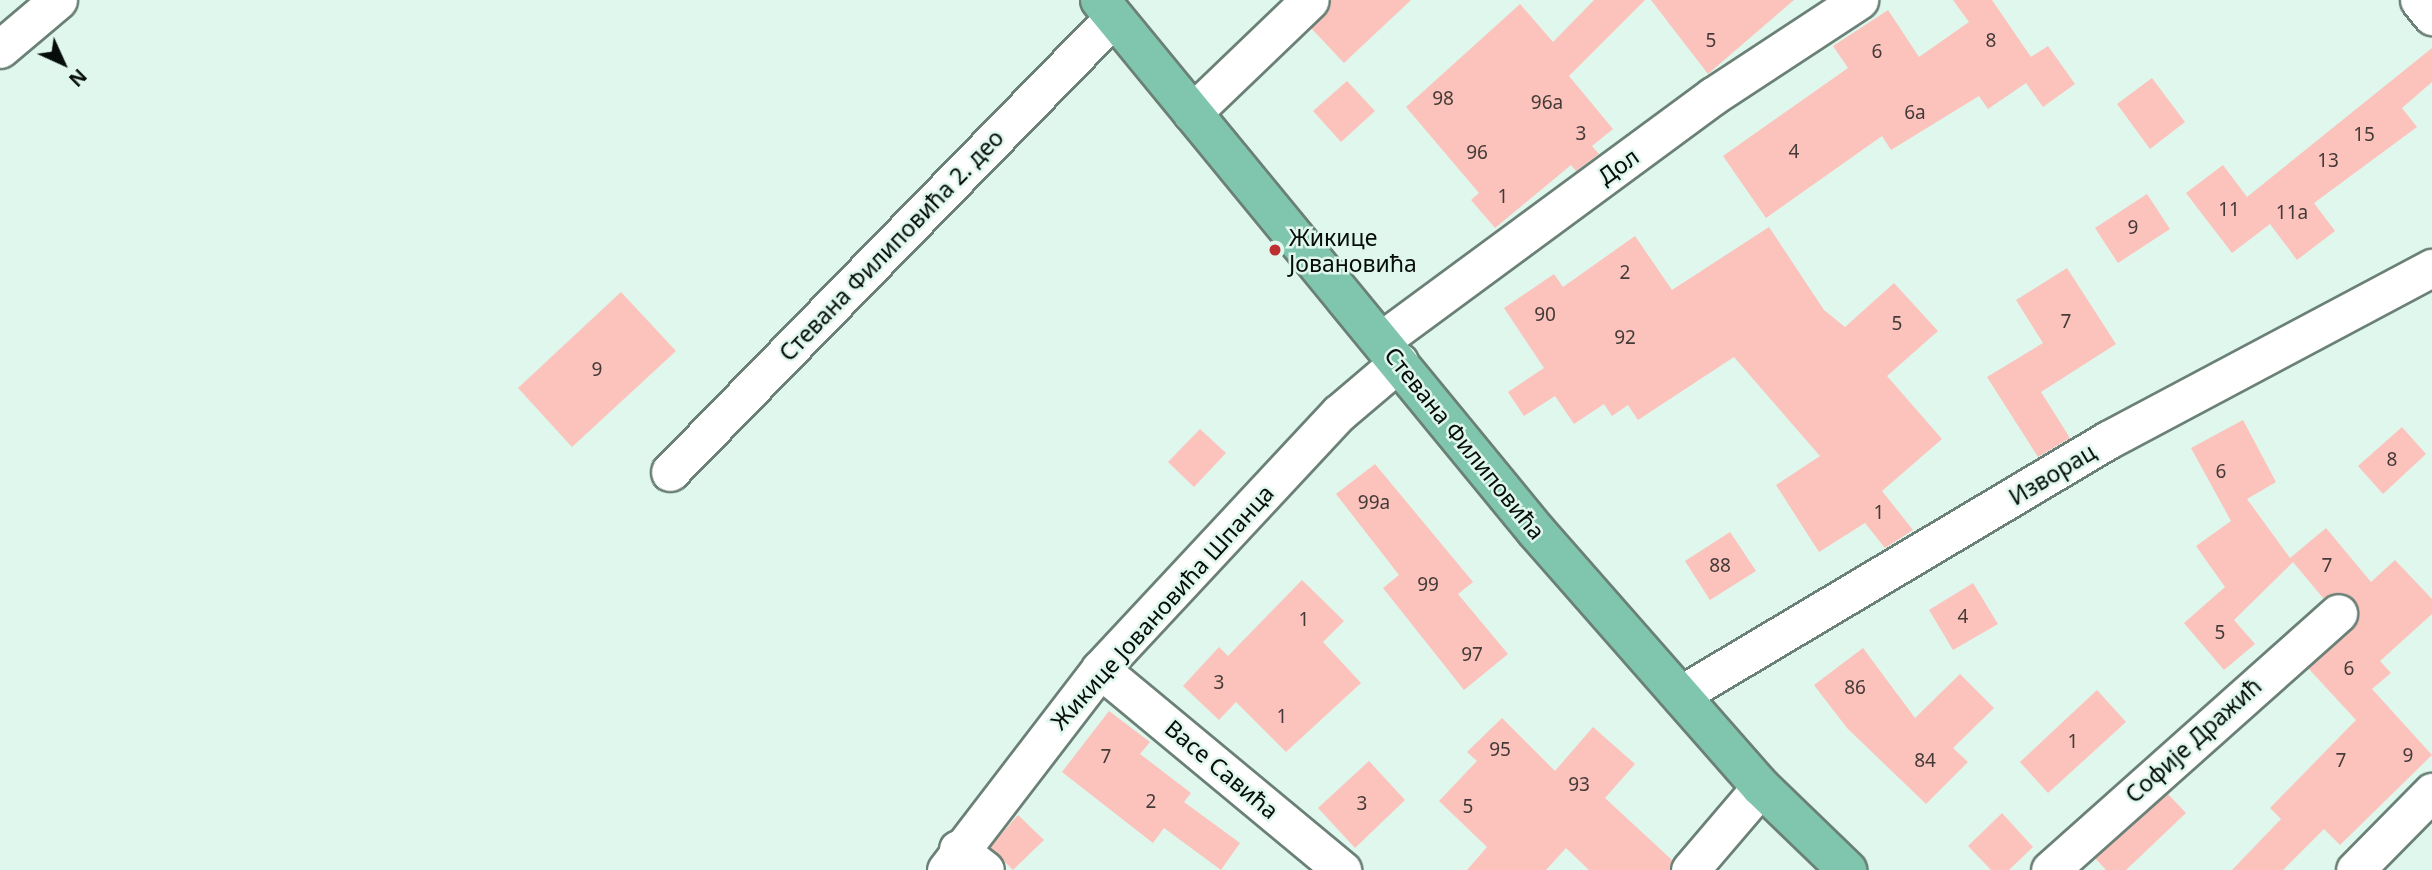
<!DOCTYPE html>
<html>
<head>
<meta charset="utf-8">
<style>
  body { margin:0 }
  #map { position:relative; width:2432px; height:870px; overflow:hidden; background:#dff7ec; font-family:"Noto Sans",sans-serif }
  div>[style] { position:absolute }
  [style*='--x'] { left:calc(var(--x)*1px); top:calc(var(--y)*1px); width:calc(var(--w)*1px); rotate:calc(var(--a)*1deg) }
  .building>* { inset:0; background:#fcc3bd }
  .roads { filter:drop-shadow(2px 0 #6b8076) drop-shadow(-2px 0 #6b8076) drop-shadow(0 2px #6b8076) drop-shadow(0 -2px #6b8076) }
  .minor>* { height:37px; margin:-18.5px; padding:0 18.5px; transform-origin:18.5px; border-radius:18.5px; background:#fff }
  .major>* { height:38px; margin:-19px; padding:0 19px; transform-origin:19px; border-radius:19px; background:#80c5ae }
  .dots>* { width:19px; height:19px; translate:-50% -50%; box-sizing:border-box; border:4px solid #dff7ec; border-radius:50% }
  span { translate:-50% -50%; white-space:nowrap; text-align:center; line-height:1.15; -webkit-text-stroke:5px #dff7ec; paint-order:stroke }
  .number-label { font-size:19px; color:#443a37 }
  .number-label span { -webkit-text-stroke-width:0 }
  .street-label { font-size:23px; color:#060d0a }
  .poi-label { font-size:23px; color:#060d0a }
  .left { translate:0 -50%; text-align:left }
  .north { position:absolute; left:28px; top:28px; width:70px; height:70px; -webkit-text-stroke:5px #dff7ec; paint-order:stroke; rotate:135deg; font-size:19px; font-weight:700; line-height:28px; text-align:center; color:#060d0a }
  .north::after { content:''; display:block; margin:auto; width:24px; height:32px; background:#060d0a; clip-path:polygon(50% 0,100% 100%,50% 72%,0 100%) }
</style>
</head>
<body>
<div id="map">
  <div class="building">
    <div style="clip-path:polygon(1330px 0,1411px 0,1344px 63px,1311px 28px)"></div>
    <div style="clip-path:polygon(1594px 0,1645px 0,1569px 76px,1613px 129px,1592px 146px,1599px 154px,1576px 171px,1571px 165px,1495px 228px,1471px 200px,1479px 193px,1406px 107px,1520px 4px,1553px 42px)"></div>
    <div style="clip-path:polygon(1651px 0,1794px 0,1708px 74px)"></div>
    <div style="clip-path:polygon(1953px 0,1992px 0,2031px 57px,2048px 46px,2075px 84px,2043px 107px,2026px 83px,1988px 109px,1979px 96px,1891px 150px,1882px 136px,1766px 218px,1723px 156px,1848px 68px,1833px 46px,1888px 10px,1919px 57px,1969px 22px)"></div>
    <div style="clip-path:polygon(2432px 48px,2432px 82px,2402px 108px,2417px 127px,2314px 203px,2335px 231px,2297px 260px,2270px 224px,2232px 253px,2186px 193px,2223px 165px,2247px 197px)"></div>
    <div style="clip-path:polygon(2152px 78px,2185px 122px,2150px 149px,2117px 104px)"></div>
    <div style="clip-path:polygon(1347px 81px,1375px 111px,1341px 142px,1313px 111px)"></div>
    <div style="clip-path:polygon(2147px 194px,2170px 229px,2118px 263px,2095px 228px)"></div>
    <div style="clip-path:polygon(1769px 227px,1824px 310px,1845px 327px,1894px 283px,1938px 331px,1887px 376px,1942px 439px,1882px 491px,1913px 530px,1885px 548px,1865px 523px,1819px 552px,1776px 485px,1820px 456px,1734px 357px,1638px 420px,1628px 405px,1612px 416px,1604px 404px,1574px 424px,1555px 396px,1524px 416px,1508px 392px,1544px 368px,1504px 308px,1554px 274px,1563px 287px,1635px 236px,1672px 290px)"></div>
    <div style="clip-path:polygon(2067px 268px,2116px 344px,2041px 392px,2070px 438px,2038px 457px,1987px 377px,2043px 343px,2016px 300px)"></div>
    <div style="clip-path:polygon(621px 292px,676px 351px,572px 447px,518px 388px)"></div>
    <div style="clip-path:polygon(2243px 420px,2276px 482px,2247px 499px,2290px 558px,2326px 528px,2371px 582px,2395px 560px,2432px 599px,2432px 614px,2380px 661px,2391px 673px,2372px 689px,2432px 755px,2340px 845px,2324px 829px,2283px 870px,2232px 870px,2281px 819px,2270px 808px,2356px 720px,2308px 668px,2352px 628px,2359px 609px,2344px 593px,2323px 598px,2293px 562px,2234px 620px,2255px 644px,2224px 670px,2184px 623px,2225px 587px,2196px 546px,2231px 521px,2191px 448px)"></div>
    <div style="clip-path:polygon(2402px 427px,2426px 454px,2383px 494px,2358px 466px)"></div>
    <div style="clip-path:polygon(1200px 429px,1226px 453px,1194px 487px,1168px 462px)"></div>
    <div style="clip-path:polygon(1375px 464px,1473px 582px,1458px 594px,1508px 654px,1464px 690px,1383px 588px,1399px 575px,1336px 494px)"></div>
    <div style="clip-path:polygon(1730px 532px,1756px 571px,1710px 600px,1685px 561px)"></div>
    <div style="clip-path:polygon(1302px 580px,1344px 621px,1323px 642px,1361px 683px,1286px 752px,1236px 702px,1219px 720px,1183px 686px,1219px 647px,1228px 656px)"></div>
    <div style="clip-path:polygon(1973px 583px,1998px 624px,1953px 650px,1929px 610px)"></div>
    <div style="clip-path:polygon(1863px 648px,1915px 718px,1960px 674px,1994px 708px,1953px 748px,1968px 762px,1926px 804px,1847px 728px,1814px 685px)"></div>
    <div style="clip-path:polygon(2097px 690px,2126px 722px,2048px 793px,2020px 762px)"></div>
    <div style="clip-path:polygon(1109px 711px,1150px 742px,1140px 754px,1191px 793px,1184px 802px,1240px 843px,1221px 870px,1164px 828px,1153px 843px,1062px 772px)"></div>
    <div style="clip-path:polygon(1502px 718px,1555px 771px,1593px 727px,1635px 764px,1605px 798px,1672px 860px,1670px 870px,1589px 870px,1566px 848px,1546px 870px,1467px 870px,1487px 847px,1439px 801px,1477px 761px,1467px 752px)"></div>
    <div style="clip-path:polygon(1369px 761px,1405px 800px,1355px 848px,1318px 808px)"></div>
    <div style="clip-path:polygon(2167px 793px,2186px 813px,2126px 870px,2106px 870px,2095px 858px)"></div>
    <div style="clip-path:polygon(2002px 813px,2033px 847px,2009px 870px,1991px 870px,1968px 846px)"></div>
    <div style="clip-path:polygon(1018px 815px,1044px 840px,1013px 870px,990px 847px)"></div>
  </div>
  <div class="roads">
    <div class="minor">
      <div style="--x:2419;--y:0;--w:21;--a:51"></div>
      <div style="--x:0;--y:49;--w:76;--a:-40.2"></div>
      <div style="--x:1192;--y:113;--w:163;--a:-43.8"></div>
      <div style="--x:1382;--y:340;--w:411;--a:-36.4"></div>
      <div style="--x:1713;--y:96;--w:175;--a:-33.3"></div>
      <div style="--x:670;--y:472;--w:634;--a:-45.7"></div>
      <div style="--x:1100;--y:669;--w:315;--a:39.7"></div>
      <div style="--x:1680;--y:695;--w:498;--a:-30.8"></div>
      <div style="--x:2108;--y:440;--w:367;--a:-28"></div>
      <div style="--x:958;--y:849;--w:34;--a:38"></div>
      <div style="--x:946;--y:870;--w:253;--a:-52.5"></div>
      <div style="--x:1100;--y:669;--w:350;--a:-47"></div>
      <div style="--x:1339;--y:413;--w:79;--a:-40.4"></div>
      <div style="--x:1690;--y:870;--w:109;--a:-49.5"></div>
      <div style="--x:2050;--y:870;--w:386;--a:-41.7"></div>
      <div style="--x:2355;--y:870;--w:110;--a:-45.4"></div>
    </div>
    <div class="major">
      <div style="--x:1100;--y:0;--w:687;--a:50.61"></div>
      <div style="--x:1536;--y:531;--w:341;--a:48.7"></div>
      <div style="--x:1761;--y:787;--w:120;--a:44"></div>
    </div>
  </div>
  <div class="dots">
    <div style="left:1275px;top:250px;background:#be2f31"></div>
  </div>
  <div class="number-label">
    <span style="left:1711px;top:41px">5</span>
    <span style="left:1991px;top:41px">8</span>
    <span style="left:1877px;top:52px">6</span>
    <span style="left:1443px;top:99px">98</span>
    <span style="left:1547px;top:103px">96a</span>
    <span style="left:1915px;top:113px">6a</span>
    <span style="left:1581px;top:134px">3</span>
    <span style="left:2364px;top:135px">15</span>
    <span style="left:1794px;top:152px">4</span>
    <span style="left:1477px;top:153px">96</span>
    <span style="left:2328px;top:161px">13</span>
    <span style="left:1503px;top:197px">1</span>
    <span style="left:2229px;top:210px">11</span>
    <span style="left:2292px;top:213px">11a</span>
    <span style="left:2133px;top:228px">9</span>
    <span style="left:1625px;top:273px">2</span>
    <span style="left:1545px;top:315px">90</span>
    <span style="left:2066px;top:322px">7</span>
    <span style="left:1897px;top:324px">5</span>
    <span style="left:1625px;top:338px">92</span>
    <span style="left:597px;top:370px">9</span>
    <span style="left:2392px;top:460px">8</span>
    <span style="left:2221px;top:472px">6</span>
    <span style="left:1374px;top:503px">99a</span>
    <span style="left:1879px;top:513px">1</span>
    <span style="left:1720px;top:566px">88</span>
    <span style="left:2327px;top:566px">7</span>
    <span style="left:1428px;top:585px">99</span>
    <span style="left:1963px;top:617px">4</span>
    <span style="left:1304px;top:620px">1</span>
    <span style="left:2220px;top:633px">5</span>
    <span style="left:1472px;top:655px">97</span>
    <span style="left:2349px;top:669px">6</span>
    <span style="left:1219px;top:683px">3</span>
    <span style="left:1855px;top:688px">86</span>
    <span style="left:1282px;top:717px">1</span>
    <span style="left:2073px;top:742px">1</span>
    <span style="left:1500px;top:750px">95</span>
    <span style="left:2408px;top:756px">9</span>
    <span style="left:1106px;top:757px">7</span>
    <span style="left:1925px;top:761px">84</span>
    <span style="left:2341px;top:761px">7</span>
    <span style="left:1579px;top:785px">93</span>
    <span style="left:1151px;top:802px">2</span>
    <span style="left:1362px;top:804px">3</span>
    <span style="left:1468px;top:807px">5</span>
  </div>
  <div class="street-label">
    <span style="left:1618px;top:166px;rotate:-36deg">Дол</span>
    <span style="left:891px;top:245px;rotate:-46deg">Стевана Филиповића 2. део</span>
    <span style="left:1465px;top:443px;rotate:51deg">Стевана Филиповића</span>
    <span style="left:2052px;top:474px;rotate:-31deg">Изворац</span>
    <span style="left:1162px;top:607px;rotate:-48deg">Жикице Јовановића Шпанца</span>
    <span style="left:2193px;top:740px;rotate:-42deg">Софије Дражић</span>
    <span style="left:1222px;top:769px;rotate:40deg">Васе Савића</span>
  </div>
  <div class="poi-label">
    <span class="left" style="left:1289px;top:250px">Жикице<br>Јовановића</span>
  </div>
  <div class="north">N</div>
</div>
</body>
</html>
